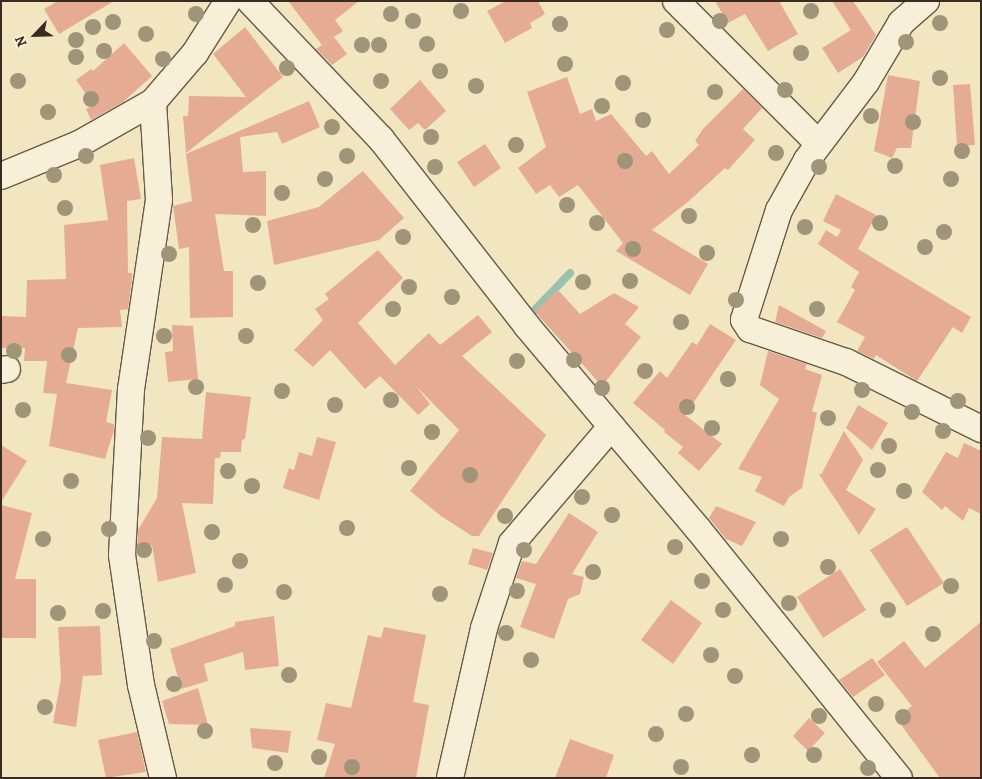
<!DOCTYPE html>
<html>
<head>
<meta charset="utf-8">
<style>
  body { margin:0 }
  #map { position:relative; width:982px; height:779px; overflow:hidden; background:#f2e6c1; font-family:Alegreya,serif }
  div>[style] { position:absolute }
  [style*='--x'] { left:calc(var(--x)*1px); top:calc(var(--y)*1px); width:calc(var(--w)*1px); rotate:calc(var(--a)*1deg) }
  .stream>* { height:8px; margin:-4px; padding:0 4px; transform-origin:4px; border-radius:4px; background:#9cc0af }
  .building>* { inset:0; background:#e5ac93 }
  .roads { filter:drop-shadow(1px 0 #675a4a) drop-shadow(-1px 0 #675a4a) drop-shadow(0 1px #675a4a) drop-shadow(0 -1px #675a4a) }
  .minor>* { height:26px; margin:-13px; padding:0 13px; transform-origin:13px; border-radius:13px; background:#f7efd7 }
  .trees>* { width:16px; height:16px; margin:-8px; border-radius:50%; background:#a09479 }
  span { translate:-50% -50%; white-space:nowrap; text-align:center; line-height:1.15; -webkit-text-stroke:4px #f7efd7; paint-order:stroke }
  .frame { position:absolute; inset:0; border:2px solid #392b23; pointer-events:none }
  .north { position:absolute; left:10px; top:10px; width:50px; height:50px; -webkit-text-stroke:4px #f7efd7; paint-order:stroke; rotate:246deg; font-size:14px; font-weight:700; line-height:20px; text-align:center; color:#392b23 }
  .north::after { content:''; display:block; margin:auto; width:18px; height:22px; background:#392b23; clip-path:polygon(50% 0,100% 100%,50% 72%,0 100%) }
</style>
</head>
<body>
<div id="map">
  <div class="stream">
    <div style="--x:528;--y:317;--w:61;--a:-46.3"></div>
  </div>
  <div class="building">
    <div style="clip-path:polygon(58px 1px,114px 1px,59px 34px,44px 9px)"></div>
    <div style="clip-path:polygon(288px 1px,359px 1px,335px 20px,343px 31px,322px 45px)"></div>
    <div style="clip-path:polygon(506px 1px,538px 1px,545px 14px,530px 23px,532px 28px,505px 43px,487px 11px)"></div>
    <div style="clip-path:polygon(715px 1px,779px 1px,798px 34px,768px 51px,745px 14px,728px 23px)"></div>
    <div style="clip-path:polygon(832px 1px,853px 1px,876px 35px,863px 57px,838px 73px,822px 48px,851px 30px)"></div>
    <div style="clip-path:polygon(245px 27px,283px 77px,186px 153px,183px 116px,188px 116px,189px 96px,246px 97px,213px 54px)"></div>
    <div style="clip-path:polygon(334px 37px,347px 54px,332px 65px,316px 49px)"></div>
    <div style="clip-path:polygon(124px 43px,152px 76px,123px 102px,91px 120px,86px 109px,94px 105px,76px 80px,91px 69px,93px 71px)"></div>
    <div style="clip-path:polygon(888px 75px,920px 81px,911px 148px,897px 148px,892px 158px,874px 151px)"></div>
    <div style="clip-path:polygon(567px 77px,580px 114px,592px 109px,596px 121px,611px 114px,646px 156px,652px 151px,669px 174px,699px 145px,695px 141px,703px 129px,743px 89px,762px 108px,743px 129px,755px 140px,728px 170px,725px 168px,689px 201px,652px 230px,708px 264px,690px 295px,616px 251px,623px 243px,578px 185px,559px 197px,550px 185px,536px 194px,518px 168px,546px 147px,527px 92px)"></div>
    <div style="clip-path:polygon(420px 80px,446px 111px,425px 130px,418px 123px,409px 130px,390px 109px)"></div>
    <div style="clip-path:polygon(970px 84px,975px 145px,957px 146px,953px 85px)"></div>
    <div style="clip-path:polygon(309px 101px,320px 127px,282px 144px,277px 132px,240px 137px,243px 172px,266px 171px,266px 216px,215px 214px,224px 271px,233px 271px,233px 317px,190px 318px,189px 247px,179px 249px,173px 206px,192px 201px,186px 154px)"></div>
    <div style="clip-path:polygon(485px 144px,501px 168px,474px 187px,457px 162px)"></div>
    <div style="clip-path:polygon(134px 158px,141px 199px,127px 201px,128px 273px,132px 273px,132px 280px,128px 309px,120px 310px,122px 327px,78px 328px,66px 383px,112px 390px,106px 422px,114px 424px,114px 430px,105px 459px,49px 446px,57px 394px,43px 393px,47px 361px,24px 361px,25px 348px,1px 348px,1px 316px,26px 317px,27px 280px,66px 279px,64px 225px,108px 220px,100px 165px)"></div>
    <div style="clip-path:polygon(363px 171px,404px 218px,379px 240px,274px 265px,267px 221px,319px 207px)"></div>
    <div style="clip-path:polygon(836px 194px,876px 215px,858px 249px,971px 317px,962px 333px,953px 327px,917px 381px,876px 355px,874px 359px,857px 351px,865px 337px,837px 322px,855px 290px,851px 287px,859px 272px,818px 244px,826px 230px,837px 237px,841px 230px,823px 221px)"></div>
    <div style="clip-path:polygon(378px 250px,403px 278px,358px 323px,395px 365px,429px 333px,440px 345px,478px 315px,492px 332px,462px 356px,546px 435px,479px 536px,472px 536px,441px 516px,410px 491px,459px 430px,416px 386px,430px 404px,418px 415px,380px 376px,365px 389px,330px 350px,313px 367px,294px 350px,323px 320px,315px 309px,329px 299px,325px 294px)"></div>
    <div style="clip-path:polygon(558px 290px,580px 314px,614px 293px,639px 307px,625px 324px,641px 337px,602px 386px,535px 312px)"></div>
    <div style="clip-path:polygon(779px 305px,826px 331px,822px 338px,775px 322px)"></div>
    <div style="clip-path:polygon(710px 324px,736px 340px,685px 415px,722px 444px,699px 471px,678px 453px,683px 447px,664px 432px,665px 430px,633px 403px,660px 371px,667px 378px,692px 342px,697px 345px)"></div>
    <div style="clip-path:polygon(172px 325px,193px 326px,198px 379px,168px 382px,165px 352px,173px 351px)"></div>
    <div style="clip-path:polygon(768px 351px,807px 364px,805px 369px,822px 375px,812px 412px,817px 412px,802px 488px,789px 497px,784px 506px,755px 491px,762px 477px,738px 469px,779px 399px,760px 385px)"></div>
    <div style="clip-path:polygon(206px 392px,251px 397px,245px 439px,242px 440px,241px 452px,221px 452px,220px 458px,215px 458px,213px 504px,182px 503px,196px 573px,158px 582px,152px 545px,137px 547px,138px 530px,157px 498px,162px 437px,202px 439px)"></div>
    <div style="clip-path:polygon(858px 405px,888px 423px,872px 450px,846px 428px)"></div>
    <div style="clip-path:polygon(844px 431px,863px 460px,846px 490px,876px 509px,859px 535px,818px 473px,821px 475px)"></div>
    <div style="clip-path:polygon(317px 437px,336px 442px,319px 500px,283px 488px,289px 468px,294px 470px,299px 452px,312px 456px)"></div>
    <div style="clip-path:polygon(964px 443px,981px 451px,981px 514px,969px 508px,963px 521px,945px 506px,942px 510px,922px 492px,946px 452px,958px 458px)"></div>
    <div style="clip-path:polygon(1px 445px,27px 461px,1px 502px)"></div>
    <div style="clip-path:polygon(1px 505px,32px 513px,15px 579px,36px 579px,36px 638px,1px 638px)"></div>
    <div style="clip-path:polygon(716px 506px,756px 522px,742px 546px,726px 539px,709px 518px)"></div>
    <div style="clip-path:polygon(569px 513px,598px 532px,572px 574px,584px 577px,580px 594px,568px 599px,554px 639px,520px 627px,536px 584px,516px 578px,522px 561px,536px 564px)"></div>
    <div style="clip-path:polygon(907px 527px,944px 583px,907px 606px,870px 550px)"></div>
    <div style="clip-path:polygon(473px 548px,493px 553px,487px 570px,468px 564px)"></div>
    <div style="clip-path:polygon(840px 569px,866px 610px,823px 638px,797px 597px)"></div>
    <div style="clip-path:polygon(671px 600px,702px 623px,673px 664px,641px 640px)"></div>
    <div style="clip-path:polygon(274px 616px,279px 666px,245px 670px,243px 652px,204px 664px,208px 681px,181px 689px,170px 649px,235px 626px,235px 622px)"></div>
    <div style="clip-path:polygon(981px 622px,981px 778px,940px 778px,896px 718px,912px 706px,877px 662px,904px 641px,925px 668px)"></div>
    <div style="clip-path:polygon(100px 626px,102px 675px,83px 676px,76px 727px,53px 723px,61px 679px,58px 627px)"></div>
    <div style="clip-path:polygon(384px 627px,426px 635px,413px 702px,429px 705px,416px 778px,324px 778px,335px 744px,317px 740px,326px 703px,351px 708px,368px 635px,381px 638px)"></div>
    <div style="clip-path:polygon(872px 658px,885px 675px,853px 697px,839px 680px)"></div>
    <div style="clip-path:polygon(198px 688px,208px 725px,169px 724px,162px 701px)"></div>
    <div style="clip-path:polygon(809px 718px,825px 733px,808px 751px,793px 736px)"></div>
    <div style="clip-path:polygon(250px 728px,291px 731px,288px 753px,252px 748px)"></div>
    <div style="clip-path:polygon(137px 732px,146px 772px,106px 778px,98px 740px)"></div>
    <div style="clip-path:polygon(570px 739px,614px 755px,606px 778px,555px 778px)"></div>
  </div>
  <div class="roads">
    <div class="minor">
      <div style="--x:250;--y:1;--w:190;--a:46.5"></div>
      <div style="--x:381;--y:139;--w:237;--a:52"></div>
      <div style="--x:527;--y:326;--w:265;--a:49.9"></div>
      <div style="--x:698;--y:529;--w:320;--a:51.1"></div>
      <div style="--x:676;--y:1;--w:199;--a:45"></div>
      <div style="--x:926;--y:1;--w:33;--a:139"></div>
      <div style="--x:901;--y:23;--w:69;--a:120.7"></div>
      <div style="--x:866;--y:82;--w:98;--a:127.1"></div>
      <div style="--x:807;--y:160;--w:57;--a:119.2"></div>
      <div style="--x:779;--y:210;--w:115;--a:107.7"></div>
      <div style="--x:744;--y:320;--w:11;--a:56"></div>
      <div style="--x:750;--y:329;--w:102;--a:19"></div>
      <div style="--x:846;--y:362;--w:151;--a:26.4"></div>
      <div style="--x:153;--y:102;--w:98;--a:86.5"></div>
      <div style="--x:159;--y:200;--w:191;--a:98.4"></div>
      <div style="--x:131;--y:389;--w:166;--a:93.1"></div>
      <div style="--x:122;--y:555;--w:131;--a:81.7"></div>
      <div style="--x:141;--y:685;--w:96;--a:76.7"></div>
      <div style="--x:1;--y:176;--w:84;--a:-22.3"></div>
      <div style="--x:79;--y:144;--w:85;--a:-29.6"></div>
      <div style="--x:153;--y:102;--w:65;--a:-49.4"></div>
      <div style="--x:195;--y:53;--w:62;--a:-57.6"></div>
      <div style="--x:1;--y:370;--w:6;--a:-9"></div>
      <div style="--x:450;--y:778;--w:154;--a:-77.2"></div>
      <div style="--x:484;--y:628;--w:89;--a:-71.8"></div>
      <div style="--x:512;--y:543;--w:153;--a:-49.5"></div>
    </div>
  </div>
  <div class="trees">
    <div style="left:461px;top:11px"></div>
    <div style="left:811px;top:11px"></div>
    <div style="left:196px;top:14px"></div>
    <div style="left:391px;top:14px"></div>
    <div style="left:413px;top:21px"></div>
    <div style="left:720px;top:21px"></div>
    <div style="left:113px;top:22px"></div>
    <div style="left:940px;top:23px"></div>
    <div style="left:560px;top:24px"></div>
    <div style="left:93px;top:27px"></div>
    <div style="left:667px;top:30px"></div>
    <div style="left:146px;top:34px"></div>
    <div style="left:76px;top:40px"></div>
    <div style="left:906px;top:42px"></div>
    <div style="left:427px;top:44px"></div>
    <div style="left:362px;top:45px"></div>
    <div style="left:379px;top:45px"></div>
    <div style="left:104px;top:51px"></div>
    <div style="left:801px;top:53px"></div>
    <div style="left:76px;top:57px"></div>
    <div style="left:163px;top:59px"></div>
    <div style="left:565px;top:64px"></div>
    <div style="left:287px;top:68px"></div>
    <div style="left:440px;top:71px"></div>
    <div style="left:940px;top:78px"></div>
    <div style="left:18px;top:81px"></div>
    <div style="left:381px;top:81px"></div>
    <div style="left:623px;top:83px"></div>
    <div style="left:476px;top:86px"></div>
    <div style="left:785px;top:90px"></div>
    <div style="left:715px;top:92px"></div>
    <div style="left:91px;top:99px"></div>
    <div style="left:602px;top:106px"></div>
    <div style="left:48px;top:112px"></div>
    <div style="left:871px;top:116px"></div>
    <div style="left:643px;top:120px"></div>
    <div style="left:913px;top:122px"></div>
    <div style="left:332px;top:127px"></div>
    <div style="left:431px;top:137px"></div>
    <div style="left:516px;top:145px"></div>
    <div style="left:962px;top:151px"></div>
    <div style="left:776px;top:153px"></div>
    <div style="left:86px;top:156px"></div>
    <div style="left:347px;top:156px"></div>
    <div style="left:625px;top:161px"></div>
    <div style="left:895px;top:166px"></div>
    <div style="left:435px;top:167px"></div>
    <div style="left:819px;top:167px"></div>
    <div style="left:54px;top:175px"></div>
    <div style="left:325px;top:179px"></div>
    <div style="left:951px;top:179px"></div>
    <div style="left:282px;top:193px"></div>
    <div style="left:567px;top:205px"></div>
    <div style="left:65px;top:208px"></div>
    <div style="left:689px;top:216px"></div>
    <div style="left:597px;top:223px"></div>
    <div style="left:880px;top:223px"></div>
    <div style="left:253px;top:225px"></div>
    <div style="left:805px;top:227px"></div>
    <div style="left:944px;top:232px"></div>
    <div style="left:403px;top:237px"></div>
    <div style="left:925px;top:247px"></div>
    <div style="left:633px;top:249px"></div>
    <div style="left:707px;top:253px"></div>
    <div style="left:169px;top:254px"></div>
    <div style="left:630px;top:281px"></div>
    <div style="left:583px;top:282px"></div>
    <div style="left:258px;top:283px"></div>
    <div style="left:409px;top:287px"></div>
    <div style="left:452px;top:297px"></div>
    <div style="left:736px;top:300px"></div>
    <div style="left:393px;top:309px"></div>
    <div style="left:817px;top:309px"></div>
    <div style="left:681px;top:322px"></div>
    <div style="left:164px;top:336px"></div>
    <div style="left:246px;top:336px"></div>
    <div style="left:14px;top:351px"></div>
    <div style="left:69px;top:355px"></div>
    <div style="left:574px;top:360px"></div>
    <div style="left:517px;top:361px"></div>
    <div style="left:645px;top:371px"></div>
    <div style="left:728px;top:379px"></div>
    <div style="left:196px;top:387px"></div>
    <div style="left:602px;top:388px"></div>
    <div style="left:862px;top:390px"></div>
    <div style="left:282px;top:391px"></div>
    <div style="left:391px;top:400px"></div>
    <div style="left:958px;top:401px"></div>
    <div style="left:335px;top:405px"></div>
    <div style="left:687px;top:407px"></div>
    <div style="left:23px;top:410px"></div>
    <div style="left:912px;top:412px"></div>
    <div style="left:828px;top:418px"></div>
    <div style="left:712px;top:428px"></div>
    <div style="left:943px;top:431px"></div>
    <div style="left:432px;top:432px"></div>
    <div style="left:148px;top:438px"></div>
    <div style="left:889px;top:446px"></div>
    <div style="left:409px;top:468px"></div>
    <div style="left:878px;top:470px"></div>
    <div style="left:228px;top:471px"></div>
    <div style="left:470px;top:475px"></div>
    <div style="left:71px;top:481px"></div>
    <div style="left:252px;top:486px"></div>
    <div style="left:904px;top:491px"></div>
    <div style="left:582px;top:497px"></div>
    <div style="left:612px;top:515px"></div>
    <div style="left:505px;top:516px"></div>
    <div style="left:347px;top:528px"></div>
    <div style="left:109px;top:529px"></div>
    <div style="left:212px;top:532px"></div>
    <div style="left:43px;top:539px"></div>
    <div style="left:781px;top:539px"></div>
    <div style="left:675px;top:547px"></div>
    <div style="left:144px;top:550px"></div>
    <div style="left:524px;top:550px"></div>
    <div style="left:240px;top:561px"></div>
    <div style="left:828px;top:567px"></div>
    <div style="left:593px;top:572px"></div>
    <div style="left:702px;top:581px"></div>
    <div style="left:225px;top:585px"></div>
    <div style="left:951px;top:586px"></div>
    <div style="left:517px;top:591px"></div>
    <div style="left:284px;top:592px"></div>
    <div style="left:440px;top:594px"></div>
    <div style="left:789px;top:603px"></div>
    <div style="left:723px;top:610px"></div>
    <div style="left:888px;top:610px"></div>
    <div style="left:103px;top:611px"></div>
    <div style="left:58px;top:613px"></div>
    <div style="left:506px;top:633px"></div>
    <div style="left:933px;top:634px"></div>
    <div style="left:154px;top:641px"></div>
    <div style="left:711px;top:655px"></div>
    <div style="left:531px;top:660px"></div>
    <div style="left:289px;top:675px"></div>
    <div style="left:735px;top:676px"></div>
    <div style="left:174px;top:684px"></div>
    <div style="left:876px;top:704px"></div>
    <div style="left:45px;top:707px"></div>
    <div style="left:686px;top:714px"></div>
    <div style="left:819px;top:716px"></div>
    <div style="left:903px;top:717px"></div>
    <div style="left:205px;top:731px"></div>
    <div style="left:656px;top:734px"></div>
    <div style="left:752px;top:755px"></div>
    <div style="left:814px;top:755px"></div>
    <div style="left:319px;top:757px"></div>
    <div style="left:275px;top:763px"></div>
    <div style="left:352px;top:767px"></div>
    <div style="left:681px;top:767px"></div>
    <div style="left:868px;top:768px"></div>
  </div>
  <div class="frame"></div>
  <div class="north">N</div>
</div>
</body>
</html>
